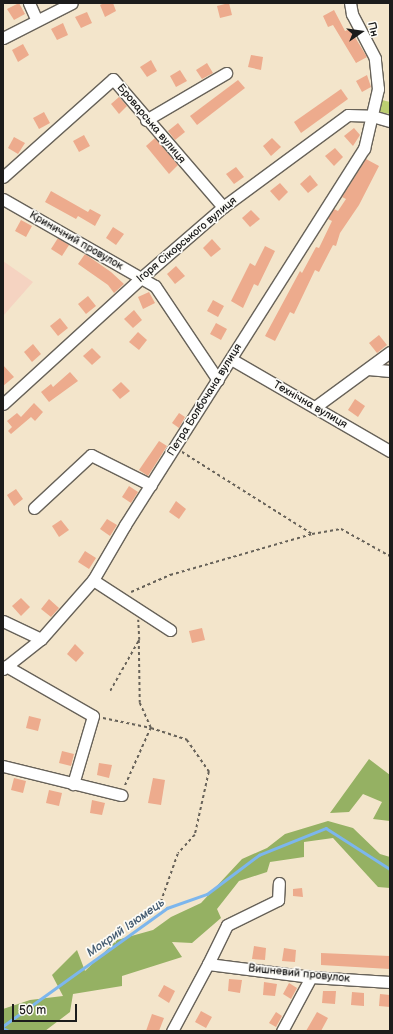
<!DOCTYPE html>
<html>
<head>
<meta charset="utf-8">
<style>
  body { margin:0 }
  #map { position:relative; width:393px; height:1034px; overflow:hidden; background:#f3e5cb; font-family:"Balsamiq Sans",sans-serif }
  div>[style] { position:absolute }
  [style*='--x'] { left:calc(var(--x)*1px); top:calc(var(--y)*1px); width:calc(var(--w)*1px); rotate:calc(var(--a)*1deg) }
  .built>* { inset:0; background:#f5d3c1 }
  .green>* { inset:0; background:#bcce71 }
  .forest>* { inset:0; background:#95b163 }
  .stream>* { height:2.5px; margin:-1.25px; padding:0 1.25px; transform-origin:1.25px; border-radius:1.25px; background:#7cb6ed }
  .building>* { inset:0; background:#edab8d }
  .path>* { height:1.5px; margin-top:-0.75px; transform-origin:0; background:repeating-linear-gradient(90deg,#676259 0 3px,transparent 0 6px) }
  .roads { filter:drop-shadow(1px 0 #676259) drop-shadow(-1px 0 #676259) drop-shadow(0 1px #676259) drop-shadow(0 -1px #676259) }
  .minor>* { height:11px; margin:-5.5px; padding:0 5.5px; transform-origin:5.5px; border-radius:5.5px; background:#fff }
  span { translate:-50% -50%; white-space:nowrap; text-align:center; line-height:1.15; -webkit-text-stroke:3.5px #fdfcf7; paint-order:stroke }
  .street-label { font-size:11px; color:#1c1c1c }
  .water-label { font-size:12px; color:#425a70; font-style:italic }
  .frame { position:absolute; inset:0; border:4px solid #1c1c1c; pointer-events:none }
  .north { position:absolute; left:341px; top:12px; width:40px; height:40px; -webkit-text-stroke:3px #fdfcf7; paint-order:stroke; rotate:77deg; font-size:11px; font-weight:700; line-height:16px; text-align:center; color:#1c1c1c }
  .north::after { content:''; display:block; margin:auto; width:14px; height:18px; background:#1c1c1c; clip-path:polygon(50% 0,100% 100%,50% 72%,0 100%) }
  .scale { position:absolute; left:12px; top:1004px; width:65px; height:18px; box-sizing:border-box; border:2px solid #1c1c1c; border-top:0; padding-left:5px; font-size:12px; line-height:14px; white-space:nowrap; color:#1c1c1c; -webkit-text-stroke:3px #fdfcf7; paint-order:stroke }
</style>
</head>
<body>
<div id="map">
  <div class="built">
    <div style="clip-path:polygon(3px 261px,33px 282px,3px 316px)"></div>
  </div>
  <div class="green">
    <div style="clip-path:polygon(382px 100px,390px 102px,390px 114px,379px 112px)"></div>
  </div>
  <div class="forest">
    <div style="clip-path:polygon(369px 759px,390px 775px,390px 821px,373px 819px,382px 802px,363px 794px,349px 812px,330px 813px)"></div>
    <div style="clip-path:polygon(328px 821px,353px 828px,380px 854px,390px 857px,390px 888px,378px 887px,333px 838px,304px 842px,304px 857px,270px 862px,267px 872px,239px 881px,217px 909px,221px 918px,192px 943px,172px 942px,182px 957px,122px 976px,122px 986px,73px 994px,70px 1012px,45px 1031px,3px 1031px,3px 1009px,30px 1000px,63px 996px,52px 975px,77px 950px,85px 971px,117px 940px,153px 930px,171px 917px,201px 903px,242px 859px,267px 848px,285px 834px)"></div>
  </div>
  <div class="stream">
    <div style="--x:3;--y:1026;--w:202;--a:-35.7"></div>
    <div style="--x:167;--y:908;--w:42;--a:-19.3"></div>
    <div style="--x:207;--y:894;--w:65;--a:-36.9"></div>
    <div style="--x:259;--y:855;--w:72;--a:-21.9"></div>
    <div style="--x:326;--y:828;--w:76;--a:32.6"></div>
    <div style="--x:3;--y:1028;--w:7;--a:27"></div>
  </div>
  <div class="building">
    <div style="clip-path:polygon(19px 3px,25px 14px,14px 20px,7px 9px)"></div>
    <div style="clip-path:polygon(104px 3px,113px 3px,116px 11px,105px 17px,100px 5px)"></div>
    <div style="clip-path:polygon(229px 3px,232px 15px,220px 18px,217px 6px)"></div>
    <div style="clip-path:polygon(334px 10px,345px 31px,350px 29px,367px 57px,356px 63px,333px 25px,328px 27px,323px 16px)"></div>
    <div style="clip-path:polygon(87px 12px,92px 23px,81px 28px,75px 17px)"></div>
    <div style="clip-path:polygon(63px 23px,68px 35px,57px 40px,51px 29px)"></div>
    <div style="clip-path:polygon(23px 44px,29px 55px,18px 62px,12px 50px)"></div>
    <div style="clip-path:polygon(251px 55px,263px 57px,261px 70px,248px 67px)"></div>
    <div style="clip-path:polygon(151px 60px,157px 71px,147px 77px,140px 67px)"></div>
    <div style="clip-path:polygon(207px 63px,213px 73px,202px 79px,196px 70px)"></div>
    <div style="clip-path:polygon(180px 70px,187px 81px,176px 87px,170px 76px)"></div>
    <div style="clip-path:polygon(367px 75px,371px 87px,362px 92px,356px 81px)"></div>
    <div style="clip-path:polygon(238px 80px,245px 88px,197px 125px,190px 116px)"></div>
    <div style="clip-path:polygon(341px 89px,348px 99px,301px 133px,294px 122px)"></div>
    <div style="clip-path:polygon(119px 97px,127px 106px,119px 114px,111px 104px)"></div>
    <div style="clip-path:polygon(44px 112px,50px 123px,39px 129px,33px 118px)"></div>
    <div style="clip-path:polygon(178px 123px,185px 132px,175px 140px,168px 131px)"></div>
    <div style="clip-path:polygon(354px 128px,360px 135px,353px 146px,344px 136px)"></div>
    <div style="clip-path:polygon(84px 135px,90px 146px,79px 152px,73px 141px)"></div>
    <div style="clip-path:polygon(14px 137px,25px 143px,18px 154px,8px 148px)"></div>
    <div style="clip-path:polygon(155px 138px,178px 165px,169px 174px,146px 146px)"></div>
    <div style="clip-path:polygon(272px 138px,281px 147px,271px 156px,263px 146px)"></div>
    <div style="clip-path:polygon(335px 148px,343px 157px,334px 166px,325px 156px)"></div>
    <div style="clip-path:polygon(366px 159px,379px 166px,359px 205px,340px 233px,336px 246px,333px 245px,319px 272px,315px 270px,294px 314px,290px 312px,275px 341px,265px 336px,300px 271px,302px 273px,316px 247px,319px 248px,332px 221px,328px 219px,334px 209px,338px 211px,346px 199px,342px 197px)"></div>
    <div style="clip-path:polygon(236px 167px,244px 177px,234px 184px,226px 174px)"></div>
    <div style="clip-path:polygon(310px 175px,318px 185px,308px 193px,300px 184px)"></div>
    <div style="clip-path:polygon(280px 183px,288px 192px,279px 201px,270px 191px)"></div>
    <div style="clip-path:polygon(51px 191px,88px 212px,90px 209px,101px 215px,95px 226px,78px 216px,76px 219px,45px 202px)"></div>
    <div style="clip-path:polygon(251px 210px,260px 219px,250px 227px,242px 218px)"></div>
    <div style="clip-path:polygon(21px 220px,32px 226px,26px 237px,15px 231px)"></div>
    <div style="clip-path:polygon(113px 227px,124px 234px,116px 245px,106px 238px)"></div>
    <div style="clip-path:polygon(58px 238px,69px 245px,62px 256px,51px 249px)"></div>
    <div style="clip-path:polygon(212px 239px,221px 249px,211px 257px,203px 248px)"></div>
    <div style="clip-path:polygon(265px 246px,275px 251px,258px 286px,254px 284px,243px 308px,231px 301px,250px 263px,255px 266px)"></div>
    <div style="clip-path:polygon(85px 254px,111px 272px,124px 284px,114px 293px,108px 285px,78px 264px)"></div>
    <div style="clip-path:polygon(176px 266px,185px 276px,175px 284px,167px 274px)"></div>
    <div style="clip-path:polygon(149px 292px,155px 303px,143px 309px,138px 297px)"></div>
    <div style="clip-path:polygon(88px 296px,96px 306px,86px 314px,78px 304px)"></div>
    <div style="clip-path:polygon(213px 300px,224px 306px,218px 317px,207px 311px)"></div>
    <div style="clip-path:polygon(134px 310px,142px 320px,133px 328px,124px 319px)"></div>
    <div style="clip-path:polygon(60px 318px,68px 328px,58px 336px,50px 326px)"></div>
    <div style="clip-path:polygon(216px 323px,227px 329px,221px 340px,210px 334px)"></div>
    <div style="clip-path:polygon(138px 332px,147px 340px,139px 350px,129px 342px)"></div>
    <div style="clip-path:polygon(379px 335px,387px 345px,377px 353px,369px 343px)"></div>
    <div style="clip-path:polygon(33px 344px,41px 354px,32px 362px,24px 352px)"></div>
    <div style="clip-path:polygon(92px 348px,101px 357px,92px 365px,83px 356px)"></div>
    <div style="clip-path:polygon(3px 365px,14px 377px,3px 386px)"></div>
    <div style="clip-path:polygon(70px 372px,78px 381px,49px 402px,41px 392px,51px 384px,53px 387px)"></div>
    <div style="clip-path:polygon(121px 382px,130px 391px,120px 399px,112px 390px)"></div>
    <div style="clip-path:polygon(355px 399px,365px 406px,358px 417px,348px 410px)"></div>
    <div style="clip-path:polygon(34px 403px,43px 412px,35px 421px,31px 417px,11px 434px,8px 431px,12px 427px,7px 421px,17px 413px,21px 417px)"></div>
    <div style="clip-path:polygon(179px 413px,185px 417px,179px 428px,172px 423px)"></div>
    <div style="clip-path:polygon(159px 441px,167px 446px,148px 476px,139px 470px)"></div>
    <div style="clip-path:polygon(129px 486px,138px 492px,131px 503px,122px 497px)"></div>
    <div style="clip-path:polygon(16px 489px,23px 499px,14px 506px,7px 495px)"></div>
    <div style="clip-path:polygon(176px 501px,186px 509px,179px 519px,169px 512px)"></div>
    <div style="clip-path:polygon(107px 519px,117px 525px,110px 536px,100px 529px)"></div>
    <div style="clip-path:polygon(61px 520px,69px 530px,59px 537px,52px 526px)"></div>
    <div style="clip-path:polygon(85px 551px,96px 558px,89px 569px,78px 562px)"></div>
    <div style="clip-path:polygon(21px 598px,30px 607px,21px 616px,12px 606px)"></div>
    <div style="clip-path:polygon(49px 599px,59px 608px,51px 617px,41px 609px)"></div>
    <div style="clip-path:polygon(202px 628px,205px 640px,192px 643px,189px 631px)"></div>
    <div style="clip-path:polygon(75px 644px,84px 653px,76px 662px,67px 654px)"></div>
    <div style="clip-path:polygon(29px 716px,41px 719px,38px 731px,26px 728px)"></div>
    <div style="clip-path:polygon(62px 751px,74px 754px,71px 766px,59px 763px)"></div>
    <div style="clip-path:polygon(99px 763px,112px 765px,109px 778px,97px 775px)"></div>
    <div style="clip-path:polygon(14px 778px,26px 781px,23px 793px,11px 790px)"></div>
    <div style="clip-path:polygon(153px 778px,165px 780px,161px 805px,148px 803px)"></div>
    <div style="clip-path:polygon(49px 790px,62px 793px,59px 806px,46px 803px)"></div>
    <div style="clip-path:polygon(92px 800px,105px 803px,102px 815px,90px 813px)"></div>
    <div style="clip-path:polygon(302px 888px,303px 897px,293px 896px,293px 889px)"></div>
    <div style="clip-path:polygon(254px 946px,266px 948px,265px 960px,252px 959px)"></div>
    <div style="clip-path:polygon(284px 948px,296px 950px,295px 962px,282px 961px)"></div>
    <div style="clip-path:polygon(321px 953px,390px 956px,390px 969px,321px 965px)"></div>
    <div style="clip-path:polygon(229px 979px,242px 980px,240px 993px,228px 991px)"></div>
    <div style="clip-path:polygon(264px 982px,277px 984px,275px 996px,263px 995px)"></div>
    <div style="clip-path:polygon(289px 983px,297px 988px,291px 999px,283px 994px)"></div>
    <div style="clip-path:polygon(164px 985px,175px 991px,169px 1003px,158px 996px)"></div>
    <div style="clip-path:polygon(323px 991px,336px 991px,335px 1004px,322px 1003px)"></div>
    <div style="clip-path:polygon(352px 992px,364px 993px,364px 1006px,351px 1005px)"></div>
    <div style="clip-path:polygon(380px 994px,390px 995px,390px 1007px,379px 1006px)"></div>
    <div style="clip-path:polygon(201px 1011px,212px 1017px,206px 1028px,195px 1022px)"></div>
    <div style="clip-path:polygon(276px 1012px,282px 1016px,276px 1027px,269px 1023px)"></div>
    <div style="clip-path:polygon(317px 1012px,328px 1018px,321px 1031px,306px 1031px)"></div>
    <div style="clip-path:polygon(152px 1014px,164px 1018px,159px 1031px,146px 1031px)"></div>
  </div>
  <div class="path">
    <div style="--x:182;--y:452;--w:154;--a:32.2"></div>
    <div style="--x:312;--y:534;--w:29;--a:-10"></div>
    <div style="--x:341;--y:529;--w:56;--a:28.9"></div>
    <div style="--x:131;--y:592;--w:43;--a:-23.6"></div>
    <div style="--x:170;--y:575;--w:148;--a:-16.1"></div>
    <div style="--x:139;--y:640;--w:63;--a:89.1"></div>
    <div style="--x:140;--y:703;--w:27;--a:66"></div>
    <div style="--x:151;--y:728;--w:38;--a:18"></div>
    <div style="--x:187;--y:740;--w:39;--a:55"></div>
    <div style="--x:209;--y:772;--w:65;--a:102.5"></div>
    <div style="--x:195;--y:835;--w:25;--a:132"></div>
    <div style="--x:178;--y:854;--w:57;--a:109.4"></div>
    <div style="--x:110;--y:691;--w:59;--a:-60.4"></div>
    <div style="--x:139;--y:640;--w:20;--a:-93"></div>
    <div style="--x:103;--y:718;--w:49;--a:11.8"></div>
    <div style="--x:151;--y:728;--w:64;--a:114.1"></div>
  </div>
  <div class="roads">
    <div class="minor">
      <div style="--x:29;--y:3;--w:17;--a:66"></div>
      <div style="--x:3;--y:38;--w:77;--a:-26.9"></div>
      <div style="--x:146;--y:120;--w:93;--a:-30.4"></div>
      <div style="--x:3;--y:177;--w:147;--a:-41.7"></div>
      <div style="--x:113;--y:79;--w:169;--a:49.3"></div>
      <div style="--x:3;--y:199;--w:175;--a:29.8"></div>
      <div style="--x:155;--y:286;--w:113;--a:56.2"></div>
      <div style="--x:231;--y:359;--w:184;--a:30.1"></div>
      <div style="--x:368;--y:369;--w:22;--a:5"></div>
      <div style="--x:3;--y:404;--w:187;--a:-42.4"></div>
      <div style="--x:141;--y:278;--w:108;--a:-40.9"></div>
      <div style="--x:223;--y:207;--w:155;--a:-36.4"></div>
      <div style="--x:348;--y:115;--w:24;--a:2"></div>
      <div style="--x:372;--y:116;--w:19;--a:16"></div>
      <div style="--x:315;--y:407;--w:93;--a:-36.3"></div>
      <div style="--x:34;--y:508;--w:78;--a:-42.9"></div>
      <div style="--x:91;--y:455;--w:67;--a:26.6"></div>
      <div style="--x:93;--y:580;--w:92;--a:33"></div>
      <div style="--x:3;--y:621;--w:42;--a:25.3"></div>
      <div style="--x:41;--y:639;--w:79;--a:-48.6"></div>
      <div style="--x:93;--y:580;--w:64;--a:-59.8"></div>
      <div style="--x:125;--y:525;--w:446;--a:-57.6"></div>
      <div style="--x:364;--y:149;--w:62;--a:-76.9"></div>
      <div style="--x:378;--y:89;--w:31;--a:-96"></div>
      <div style="--x:375;--y:58;--w:50;--a:-117.6"></div>
      <div style="--x:352;--y:14;--w:11;--a:-100"></div>
      <div style="--x:6;--y:666;--w:100;--a:29.9"></div>
      <div style="--x:93;--y:716;--w:71;--a:106.4"></div>
      <div style="--x:3;--y:669;--w:48;--a:-38.3"></div>
      <div style="--x:3;--y:766;--w:122;--a:13.8"></div>
      <div style="--x:208;--y:964;--w:43;--a:-64"></div>
      <div style="--x:227;--y:925;--w:57;--a:-26.1"></div>
      <div style="--x:278;--y:900;--w:17;--a:-87"></div>
      <div style="--x:172;--y:1031;--w:76;--a:-61.8"></div>
      <div style="--x:208;--y:964;--w:104;--a:7.2"></div>
      <div style="--x:311;--y:977;--w:79;--a:3.6"></div>
      <div style="--x:282;--y:1031;--w:61;--a:-61.8"></div>
    </div>
  </div>
  <div class="street-label">
    <span style="left:151px;top:124px;rotate:50deg">Броварська вулиця</span>
    <span style="left:187px;top:240px;rotate:-40deg">Ігоря Сікорського вулиця</span>
    <span style="left:76px;top:241px;rotate:30deg">Криничний провулок</span>
    <span style="left:205px;top:400px;rotate:-58deg">Петра Болбочана вулиця</span>
    <span style="left:310px;top:405px;rotate:30deg">Технічна вулиця</span>
    <span style="left:299px;top:974px;rotate:6deg">Вишневий провулок</span>
  </div>
  <div class="water-label">
    <span style="left:126px;top:928px;rotate:-35deg">Мокрий Ізюмець</span>
  </div>
  <div class="frame"></div>
  <div class="north">Пн</div>
  <div class="scale">50 m</div>
</div>
</body>
</html>
